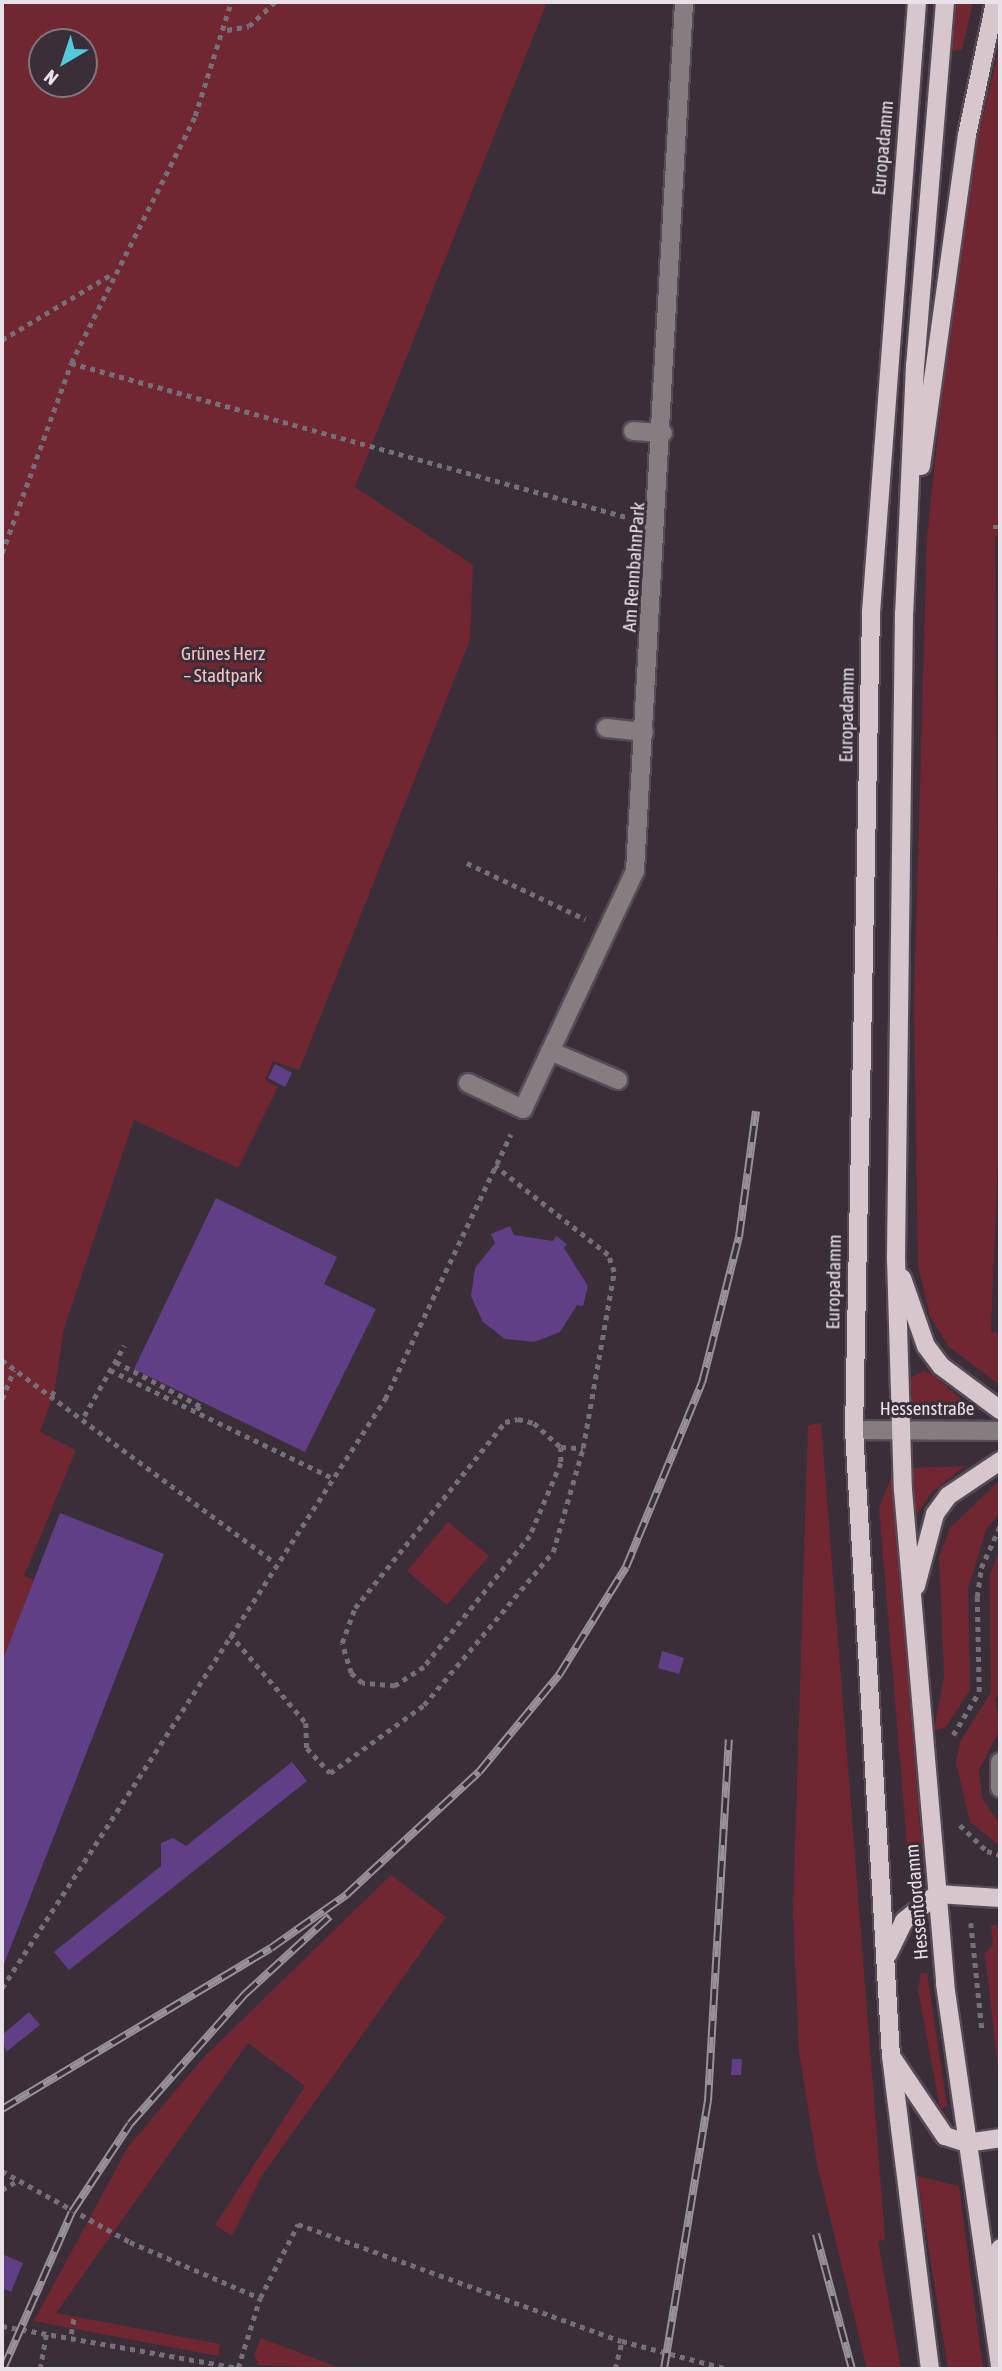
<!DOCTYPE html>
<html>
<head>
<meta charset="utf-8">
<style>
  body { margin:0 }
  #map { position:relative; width:1002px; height:2371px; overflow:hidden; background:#3a2f39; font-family:"Asap Condensed",sans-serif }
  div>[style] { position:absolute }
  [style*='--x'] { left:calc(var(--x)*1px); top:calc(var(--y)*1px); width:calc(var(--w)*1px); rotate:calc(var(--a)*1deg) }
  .green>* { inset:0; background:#702731 }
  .building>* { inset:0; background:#613f87 }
  .path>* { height:4.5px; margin-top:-2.25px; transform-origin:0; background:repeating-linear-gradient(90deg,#786e77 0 5px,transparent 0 10px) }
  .roads { filter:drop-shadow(2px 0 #564b55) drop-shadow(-2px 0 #564b55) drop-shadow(0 2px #564b55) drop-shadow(0 -2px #564b55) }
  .minor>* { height:18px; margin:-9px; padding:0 9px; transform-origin:9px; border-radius:9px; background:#857d80 }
  .major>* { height:18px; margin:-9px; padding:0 9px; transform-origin:9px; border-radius:9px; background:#d7c7cd }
  .rail>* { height:8px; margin-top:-4px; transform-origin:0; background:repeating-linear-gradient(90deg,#3a2f39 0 16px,#999098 0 32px); box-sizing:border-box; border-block:2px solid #999098 }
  span { translate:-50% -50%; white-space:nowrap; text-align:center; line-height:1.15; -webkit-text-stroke:6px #3a2f39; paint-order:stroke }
  .street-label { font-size:19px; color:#e9e1e8 }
  .park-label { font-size:19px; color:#f5c2c4 }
  .frame { position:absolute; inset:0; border:4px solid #e9e1e8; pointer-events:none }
  .north { position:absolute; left:28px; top:28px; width:70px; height:70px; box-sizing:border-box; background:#3a2f39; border:2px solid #80767f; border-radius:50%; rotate:219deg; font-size:19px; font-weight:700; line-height:28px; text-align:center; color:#e9e1e8 }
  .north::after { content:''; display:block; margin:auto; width:24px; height:32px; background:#53cadc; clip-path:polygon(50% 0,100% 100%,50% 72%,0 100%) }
</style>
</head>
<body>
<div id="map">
  <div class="green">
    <div style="clip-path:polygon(evenodd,2px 2px,547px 2px,355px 487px,473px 565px,470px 640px,299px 1070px,273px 1061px,265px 1080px,278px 1087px,238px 1168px,134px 1120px,64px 1328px,54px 1394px,40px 1432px,76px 1450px,24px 1576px,48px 1586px,2px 1704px,2px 2px,42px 42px,84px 42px,84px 84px,42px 84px,42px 42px)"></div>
    <div style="clip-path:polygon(953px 2px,973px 2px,962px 50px,951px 51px)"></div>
    <div style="clip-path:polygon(1000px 44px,1000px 535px,995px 536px,999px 1133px,991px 1332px,1000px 1333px,1000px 1385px,948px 1346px,930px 1316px,918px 1265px,914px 1000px,927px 537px,949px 329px,977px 142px)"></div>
    <div style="clip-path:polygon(924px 1371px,932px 1374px,964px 1401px,909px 1404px,910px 1378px)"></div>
    <div style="clip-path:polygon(821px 1423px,885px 2240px,878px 2241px,901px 2369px,867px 2369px,817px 2164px,799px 2051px,793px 1914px,808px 1425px)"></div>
    <div style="clip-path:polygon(965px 1466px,931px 1493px,915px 1517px,912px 1468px)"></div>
    <div style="clip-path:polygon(892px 1475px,924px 1878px,917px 1884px,910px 1881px,879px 1508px)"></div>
    <div style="clip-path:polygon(1000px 1480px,1000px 1512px,986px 1530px,968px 1588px,970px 1690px,945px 1728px,934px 1730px,944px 1676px,939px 1557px,950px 1528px)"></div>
    <div style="clip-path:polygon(448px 1522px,489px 1556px,447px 1605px,407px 1571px)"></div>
    <div style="clip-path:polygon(1000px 1547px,1000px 1693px,995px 1699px,1000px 1729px,979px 1770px,982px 1798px,1000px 1825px,1000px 1846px,970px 1822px,956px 1763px,960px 1742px,991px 1692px,990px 1575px)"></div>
    <div style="clip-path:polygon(391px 1875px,446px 1917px,261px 2177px,232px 2236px,215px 2225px,305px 2086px,248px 2043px,56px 2313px,220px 2344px,218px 2356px,34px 2321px,128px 2147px,203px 2058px)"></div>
    <div style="clip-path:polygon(991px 1925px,1000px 1925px,1000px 2086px,985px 1953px,993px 1945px)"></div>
    <div style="clip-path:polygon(921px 1973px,927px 1973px,947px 2106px,940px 2108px,918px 1990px)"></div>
    <div style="clip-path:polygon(917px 2176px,959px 2186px,983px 2369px,948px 2369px)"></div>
    <div style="clip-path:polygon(261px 2338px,343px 2369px,259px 2365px,254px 2355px)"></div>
  </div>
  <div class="building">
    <div style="clip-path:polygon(275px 1064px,292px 1073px,285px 1087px,268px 1078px)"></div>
    <div style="clip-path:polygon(216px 1198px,337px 1257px,324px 1284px,376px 1309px,305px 1452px,134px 1369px)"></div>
    <div style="clip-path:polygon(510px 1226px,514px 1235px,553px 1241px,556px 1236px,567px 1244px,564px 1248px,588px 1286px,583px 1306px,577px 1305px,560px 1332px,534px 1342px,505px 1339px,483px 1322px,471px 1296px,475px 1268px,495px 1243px,491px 1234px)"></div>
    <div style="clip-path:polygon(60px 1513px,164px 1554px,4px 1964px,2px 1662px)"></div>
    <div style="clip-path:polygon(662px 1651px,684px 1658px,679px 1674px,658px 1668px)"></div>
    <div style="clip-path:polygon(292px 1762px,307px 1781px,69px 1970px,54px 1952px,161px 1866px,161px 1843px,173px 1838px,186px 1846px)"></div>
    <div style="clip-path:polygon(29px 2012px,40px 2025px,6px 2052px,2px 2035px)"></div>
    <div style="clip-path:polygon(732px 2059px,742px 2059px,741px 2075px,731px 2075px)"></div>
    <div style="clip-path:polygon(2px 2254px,23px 2263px,11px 2292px,2px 2288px)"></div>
  </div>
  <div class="path">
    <div style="--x:227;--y:30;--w:22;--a:-10"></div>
    <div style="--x:249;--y:26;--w:35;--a:-43"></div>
    <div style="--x:2;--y:340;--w:126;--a:-31"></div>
    <div style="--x:71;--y:363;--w:580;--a:15.5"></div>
    <div style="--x:993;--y:527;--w:7;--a:0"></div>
    <div style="--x:2;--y:553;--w:202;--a:-70"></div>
    <div style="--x:71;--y:363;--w:276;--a:-63.3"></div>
    <div style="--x:195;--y:116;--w:120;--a:-72.5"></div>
    <div style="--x:467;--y:863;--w:131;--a:25.4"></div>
    <div style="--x:2;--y:1360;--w:340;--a:36.6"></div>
    <div style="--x:116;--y:1362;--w:95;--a:27.6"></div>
    <div style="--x:200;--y:1406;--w:7;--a:124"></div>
    <div style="--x:110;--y:1370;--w:247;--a:25.9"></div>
    <div style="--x:51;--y:1392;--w:9;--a:32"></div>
    <div style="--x:2;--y:1399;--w:31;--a:-68"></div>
    <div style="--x:84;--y:1416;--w:81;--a:-60.3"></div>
    <div style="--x:518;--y:1419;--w:16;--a:14"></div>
    <div style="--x:534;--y:1423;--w:36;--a:42"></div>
    <div style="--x:561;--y:1447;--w:16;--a:90"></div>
    <div style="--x:561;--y:1463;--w:79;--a:113"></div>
    <div style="--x:530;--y:1536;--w:169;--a:129"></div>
    <div style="--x:424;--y:1667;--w:35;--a:147"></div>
    <div style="--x:395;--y:1686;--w:33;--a:-175"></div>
    <div style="--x:362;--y:1683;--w:15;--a:-138"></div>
    <div style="--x:351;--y:1673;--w:31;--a:-107"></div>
    <div style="--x:342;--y:1643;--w:37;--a:-70"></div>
    <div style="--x:355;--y:1608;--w:239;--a:-51.1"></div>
    <div style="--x:505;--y:1422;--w:13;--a:-13"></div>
    <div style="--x:561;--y:1447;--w:22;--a:3"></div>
    <div style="--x:230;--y:1634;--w:117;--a:49.5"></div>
    <div style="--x:306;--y:1723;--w:25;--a:88"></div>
    <div style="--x:307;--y:1748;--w:34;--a:47"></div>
    <div style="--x:330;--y:1773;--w:116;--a:-35.9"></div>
    <div style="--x:424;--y:1705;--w:200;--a:-49.9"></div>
    <div style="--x:553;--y:1552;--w:108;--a:-73.9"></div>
    <div style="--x:583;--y:1448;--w:179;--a:-80"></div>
    <div style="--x:614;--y:1272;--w:18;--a:-109"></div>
    <div style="--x:608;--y:1255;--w:144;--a:-141.8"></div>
    <div style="--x:953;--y:1735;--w:50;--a:-58.8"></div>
    <div style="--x:979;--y:1692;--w:95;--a:-91.2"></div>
    <div style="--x:977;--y:1597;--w:29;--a:-82"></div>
    <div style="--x:981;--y:1568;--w:46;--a:-65.7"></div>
    <div style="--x:960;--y:1825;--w:37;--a:44"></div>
    <div style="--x:987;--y:1851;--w:14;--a:17"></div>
    <div style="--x:971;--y:1923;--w:107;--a:84.1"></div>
    <div style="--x:2;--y:1988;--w:703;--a:-56.97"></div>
    <div style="--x:385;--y:1399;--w:293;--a:-64.6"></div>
    <div style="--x:2;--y:2171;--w:146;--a:29"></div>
    <div style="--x:130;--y:2242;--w:142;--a:23.3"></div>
    <div style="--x:2;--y:2190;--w:17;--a:-31"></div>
    <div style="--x:2;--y:2326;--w:245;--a:10.1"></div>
    <div style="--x:71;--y:2334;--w:17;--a:-80"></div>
    <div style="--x:238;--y:2368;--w:73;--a:-72.6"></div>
    <div style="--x:260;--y:2298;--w:83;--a:-62.8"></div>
    <div style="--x:298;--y:2224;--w:344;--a:19.9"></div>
    <div style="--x:622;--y:2341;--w:109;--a:14.9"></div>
    <div style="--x:40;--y:2369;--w:39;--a:-80"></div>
    <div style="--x:615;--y:2369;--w:29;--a:-76"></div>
  </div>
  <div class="roads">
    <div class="minor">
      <div style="--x:633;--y:431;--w:30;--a:4"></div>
      <div style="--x:606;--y:728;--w:38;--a:6"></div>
      <div style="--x:550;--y:1051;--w:74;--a:23.1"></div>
      <div style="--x:468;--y:1083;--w:61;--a:25.3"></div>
      <div style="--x:523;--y:1109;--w:263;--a:-64.8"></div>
      <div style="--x:635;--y:871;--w:870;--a:-86.77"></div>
      <div style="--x:854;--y:1430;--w:146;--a:0.4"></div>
      <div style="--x:1000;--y:1762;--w:26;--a:90"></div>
    </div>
    <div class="major">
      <div style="--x:917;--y:2;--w:613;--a:94.31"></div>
      <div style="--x:871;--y:613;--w:817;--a:91.19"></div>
      <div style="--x:854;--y:1430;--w:627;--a:86.62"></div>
      <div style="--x:891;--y:2056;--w:315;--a:82.9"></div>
      <div style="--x:945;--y:2;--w:364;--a:94.7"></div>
      <div style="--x:915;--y:365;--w:247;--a:92.5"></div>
      <div style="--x:904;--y:612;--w:646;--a:90.71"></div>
      <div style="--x:896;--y:1258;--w:232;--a:88.3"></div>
      <div style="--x:903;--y:1490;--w:496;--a:85.1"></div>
      <div style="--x:945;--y:1984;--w:388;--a:81.8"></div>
      <div style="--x:921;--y:466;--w:334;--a:-82.1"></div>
      <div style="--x:967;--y:135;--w:136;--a:-78.1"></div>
      <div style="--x:902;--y:1278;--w:72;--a:70.6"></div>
      <div style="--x:926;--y:1346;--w:25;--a:53"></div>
      <div style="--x:941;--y:1366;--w:74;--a:36.7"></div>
      <div style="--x:916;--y:1586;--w:74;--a:-75.2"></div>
      <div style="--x:935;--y:1514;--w:22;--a:-54"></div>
      <div style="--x:948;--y:1496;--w:63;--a:-33.9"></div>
      <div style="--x:888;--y:1954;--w:37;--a:-64"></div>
      <div style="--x:904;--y:1921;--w:43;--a:-39.3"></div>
      <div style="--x:937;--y:1894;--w:63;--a:3.6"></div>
      <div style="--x:893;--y:2059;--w:93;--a:56"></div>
      <div style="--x:945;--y:2136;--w:22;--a:18"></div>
      <div style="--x:966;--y:2143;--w:34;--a:-8"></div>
      <div style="--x:995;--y:2285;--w:37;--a:-82"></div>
    </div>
  </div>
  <div class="rail">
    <div style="--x:2;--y:2109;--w:313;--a:-30.9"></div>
    <div style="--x:271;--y:1948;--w:92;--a:-35.2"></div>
    <div style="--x:346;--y:1895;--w:181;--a:-42.8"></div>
    <div style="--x:479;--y:1772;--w:126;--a:-50.5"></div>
    <div style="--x:559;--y:1675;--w:127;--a:-58.2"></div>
    <div style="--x:626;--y:1567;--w:199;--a:-67.6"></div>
    <div style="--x:702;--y:1383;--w:151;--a:-75.8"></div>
    <div style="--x:739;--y:1237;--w:127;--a:-82.3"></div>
    <div style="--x:816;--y:2234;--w:140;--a:75.1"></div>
    <div style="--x:3;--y:2369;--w:171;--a:-66.3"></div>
    <div style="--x:72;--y:2212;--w:105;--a:-56.6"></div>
    <div style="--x:130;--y:2124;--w:174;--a:-48.5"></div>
    <div style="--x:245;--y:1994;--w:115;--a:-42.5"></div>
    <div style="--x:664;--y:2369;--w:272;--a:-80.7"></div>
    <div style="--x:708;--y:2101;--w:362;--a:-86.7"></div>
  </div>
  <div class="street-label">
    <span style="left:883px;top:148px;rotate:-85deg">Europadamm</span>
    <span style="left:634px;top:567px;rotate:-86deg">Am RennbahnPark</span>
    <span style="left:847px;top:715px;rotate:-89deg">Europadamm</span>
    <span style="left:834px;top:1282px;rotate:-89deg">Europadamm</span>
    <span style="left:927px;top:1409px">Hessenstraße</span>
    <span style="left:917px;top:1902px;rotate:-95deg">Hessentordamm</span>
  </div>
  <div class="park-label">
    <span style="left:223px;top:665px">Grünes Herz<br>– Stadtpark</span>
  </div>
  <div class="frame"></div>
  <div class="north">N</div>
</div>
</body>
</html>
